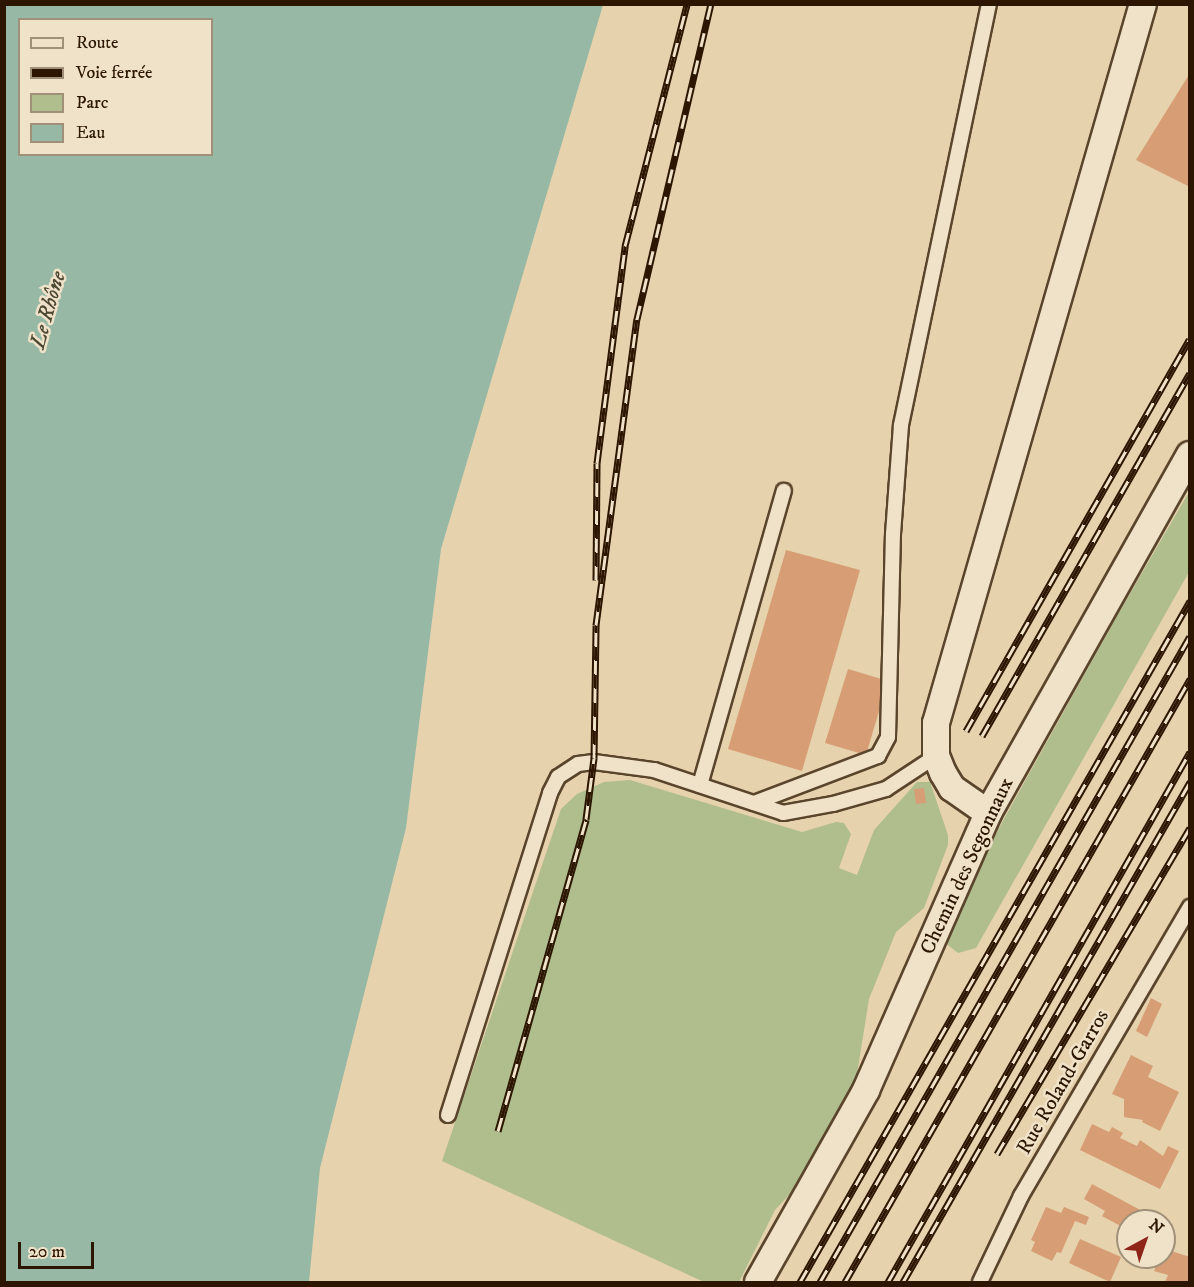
<!DOCTYPE html>
<html>
<head>
<meta charset="utf-8">
<style>
  body { margin:0 }
  #map { position:relative; width:1194px; height:1287px; overflow:hidden; background:#e6d2ac; font-family:"IM FELL DW Pica",serif }
  div>[style] { position:absolute }
  [style*='--x'] { left:calc(var(--x)*1px); top:calc(var(--y)*1px); width:calc(var(--w)*1px); rotate:calc(var(--a)*1deg) }
  .green>* { inset:0; background:#b0bd8d }
  .water>* { inset:0; background:#97b8a5 }
  .building>* { inset:0; background:#d79e75 }
  .roads { filter:drop-shadow(2px 0 #5a452c) drop-shadow(-2px 0 #5a452c) drop-shadow(0 2px #5a452c) drop-shadow(0 -2px #5a452c) }
  .service>* { height:14px; margin:-7px; padding:0 7px; transform-origin:7px; border-radius:7px; background:#efe2c9 }
  .minor>* { height:26px; margin:-13px; padding:0 13px; transform-origin:13px; border-radius:13px; background:#efe2c9 }
  .rail>* { height:7px; margin-top:-3.5px; transform-origin:0; background:repeating-linear-gradient(90deg,#efe2c9 0 14px,#2c1602 0 28px); box-sizing:border-box; border-block:2px solid #2c1602 }
  span { translate:-50% -50%; white-space:nowrap; text-align:center; line-height:1.15; -webkit-text-stroke:5px #efe2c9; paint-order:stroke }
  .street-label { font-size:21px; color:#2c1602 }
  .water-label { font-size:22px; color:#4c4733; font-style:italic }
  .frame { position:absolute; inset:0; border:6px solid #2c1602; pointer-events:none }
  .legend { position:absolute; left:18px; top:18px; width:195px; height:138px; box-sizing:border-box; background:#efe2c9; border:2px solid #a19079; margin:0; padding:8px 10px; list-style:none; font-size:18px; color:#2c1602 }
  .legend li { display:flex; align-items:center; gap:12px; height:30px }
  .legend b { width:30px; border:2px solid #a19079 }
  .north { position:absolute; left:1116px; top:1209px; width:60px; height:60px; box-sizing:border-box; background:#efe2c9; border:2px solid #a19079; border-radius:50%; rotate:40deg; font-size:16px; font-weight:700; line-height:24px; text-align:center; color:#2c1602 }
  .north::after { content:''; display:block; margin:auto; width:21px; height:27px; background:#8f2418; clip-path:polygon(50% 0,100% 100%,50% 72%,0 100%) }
  .scale { position:absolute; left:18px; top:1242px; width:76px; height:27px; box-sizing:border-box; border:3px solid #2c1602; border-top:0; padding-left:8px; font-size:18px; line-height:21px; white-space:nowrap; color:#2c1602; -webkit-text-stroke:4px #efe2c9; paint-order:stroke }
</style>
</head>
<body>
<div id="map">
  <div class="green">
    <div style="clip-path:polygon(1189px 492px,1189px 572px,976px 948px,958px 953px,944px 942px,975px 871px,1117px 616px)"></div>
    <div style="clip-path:polygon(630px 780px,802px 832px,836px 822px,844px 823px,851px 834px,839px 868px,857px 875px,874px 830px,917px 782px,930px 782px,948px 835px,948px 845px,924px 908px,896px 932px,869px 999px,853px 1099px,805px 1178px,775px 1210px,739px 1282px,704px 1282px,442px 1161px,561px 809px,577px 794px,604px 782px)"></div>
  </div>
  <div class="water">
    <div style="clip-path:polygon(evenodd,5px 4px,603px 5px,441px 549px,406px 828px,320px 1168px,309px 1282px,5px 1282px,5px 4px,20px 20px,212px 20px,212px 154px,20px 154px,20px 20px)"></div>
  </div>
  <div class="building">
    <div style="clip-path:polygon(1190px 73px,1190px 187px,1136px 160px)"></div>
    <div style="clip-path:polygon(786px 550px,860px 570px,802px 771px,728px 749px)"></div>
    <div style="clip-path:polygon(848px 669px,888px 681px,866px 755px,825px 743px)"></div>
    <div style="clip-path:polygon(924px 788px,926px 803px,916px 804px,914px 789px)"></div>
    <div style="clip-path:polygon(1151px 998px,1162px 1004px,1147px 1037px,1136px 1031px)"></div>
    <div style="clip-path:polygon(1131px 1055px,1153px 1066px,1148px 1077px,1179px 1092px,1160px 1131px,1142px 1122px,1143px 1120px,1124px 1117px,1124px 1099px,1112px 1094px)"></div>
    <div style="clip-path:polygon(1092px 1124px,1109px 1132px,1112px 1127px,1123px 1133px,1120px 1138px,1137px 1146px,1140px 1140px,1163px 1156px,1168px 1146px,1179px 1151px,1160px 1189px,1080px 1150px)"></div>
    <div style="clip-path:polygon(1092px 1184px,1144px 1212px,1139px 1221px,1128px 1221px,1128px 1230px,1102px 1216px,1105px 1211px,1084px 1199px)"></div>
    <div style="clip-path:polygon(1046px 1207px,1061px 1213px,1064px 1207px,1089px 1217px,1086px 1225px,1075px 1221px,1061px 1253px,1057px 1252px,1052px 1261px,1031px 1251px,1035px 1242px,1031px 1240px)"></div>
    <div style="clip-path:polygon(1080px 1239px,1121px 1257px,1110px 1282px,1069px 1263px)"></div>
    <div style="clip-path:polygon(1165px 1249px,1190px 1257px,1190px 1282px,1165px 1282px,1168px 1275px,1154px 1271px,1159px 1258px,1164px 1257px)"></div>
  </div>
  <div class="roads">
    <div class="service">
      <div style="--x:700;--y:785;--w:306;--a:-74.1"></div>
      <div style="--x:754;--y:803;--w:133;--a:-20.8"></div>
      <div style="--x:878;--y:756;--w:21;--a:-62"></div>
      <div style="--x:888;--y:737;--w:203;--a:-88.6"></div>
      <div style="--x:893;--y:534;--w:109;--a:-85.8"></div>
      <div style="--x:901;--y:425;--w:430;--a:-78.2"></div>
      <div style="--x:448;--y:1115;--w:338;--a:-72.4"></div>
      <div style="--x:550;--y:793;--w:18;--a:-63"></div>
      <div style="--x:558;--y:777;--w:24;--a:-33"></div>
      <div style="--x:578;--y:764;--w:16;--a:-7"></div>
      <div style="--x:594;--y:762;--w:61;--a:7.6"></div>
      <div style="--x:654;--y:770;--w:136;--a:18.4"></div>
      <div style="--x:783;--y:813;--w:51;--a:-10.2"></div>
      <div style="--x:833;--y:804;--w:55;--a:-15.8"></div>
      <div style="--x:886;--y:789;--w:60;--a:-33.4"></div>
      <div style="--x:980;--y:1282;--w:95;--a:-64.5"></div>
      <div style="--x:1021;--y:1196;--w:335;--a:-59.7"></div>
    </div>
    <div class="minor">
      <div style="--x:988;--y:813;--w:44;--a:-145.2"></div>
      <div style="--x:952;--y:788;--w:17;--a:-121"></div>
      <div style="--x:943;--y:773;--w:18;--a:-112"></div>
      <div style="--x:936;--y:756;--w:33;--a:-90"></div>
      <div style="--x:936;--y:723;--w:748;--a:-73.94"></div>
      <div style="--x:758;--y:1282;--w:220;--a:-60.6"></div>
      <div style="--x:866;--y:1090;--w:303;--a:-66.2"></div>
      <div style="--x:988;--y:813;--w:411;--a:-60.6"></div>
    </div>
  </div>
  <div class="rail">
    <div style="--x:596;--y:580;--w:117;--a:-89.5"></div>
    <div style="--x:597;--y:463;--w:219;--a:-82.6"></div>
    <div style="--x:625;--y:246;--w:250;--a:-75.6"></div>
    <div style="--x:966;--y:731;--w:451;--a:-60.3"></div>
    <div style="--x:982;--y:736;--w:418;--a:-60.2"></div>
    <div style="--x:498;--y:1131;--w:324;--a:-74.2"></div>
    <div style="--x:586;--y:819;--w:62;--a:-82.5"></div>
    <div style="--x:594;--y:758;--w:133;--a:-89.1"></div>
    <div style="--x:596;--y:625;--w:309;--a:-82.4"></div>
    <div style="--x:637;--y:319;--w:324;--a:-76.8"></div>
    <div style="--x:997;--y:1154;--w:379;--a:-59.4"></div>
    <div style="--x:800;--y:1282;--w:785;--a:-60.2"></div>
    <div style="--x:820;--y:1282;--w:744;--a:-60.2"></div>
    <div style="--x:845;--y:1282;--w:695;--a:-60.22"></div>
    <div style="--x:888;--y:1282;--w:610;--a:-60.33"></div>
    <div style="--x:903;--y:1282;--w:577;--a:-60.14"></div>
  </div>
  <div class="street-label">
    <span style="left:967px;top:866px;rotate:-65deg">Chemin des Segonnaux</span>
    <span style="left:1063px;top:1082px;rotate:-60deg">Rue Roland-Garros</span>
  </div>
  <div class="water-label">
    <span style="left:48px;top:310px;rotate:-74deg">Le Rhône</span>
  </div>
  <div class="frame"></div>
  <ul class="legend">
  <li><b style="height:8px;background:#efe2c9"></b>Route</li>
  <li><b style="height:8px;background:#2c1602"></b>Voie ferrée</li>
  <li><b style="height:16px;background:#b0bd8d"></b>Parc</li>
  <li><b style="height:16px;background:#97b8a5"></b>Eau</li>
  </ul>
  <div class="north">N</div>
  <div class="scale">20 m</div>
</div>
</body>
</html>
